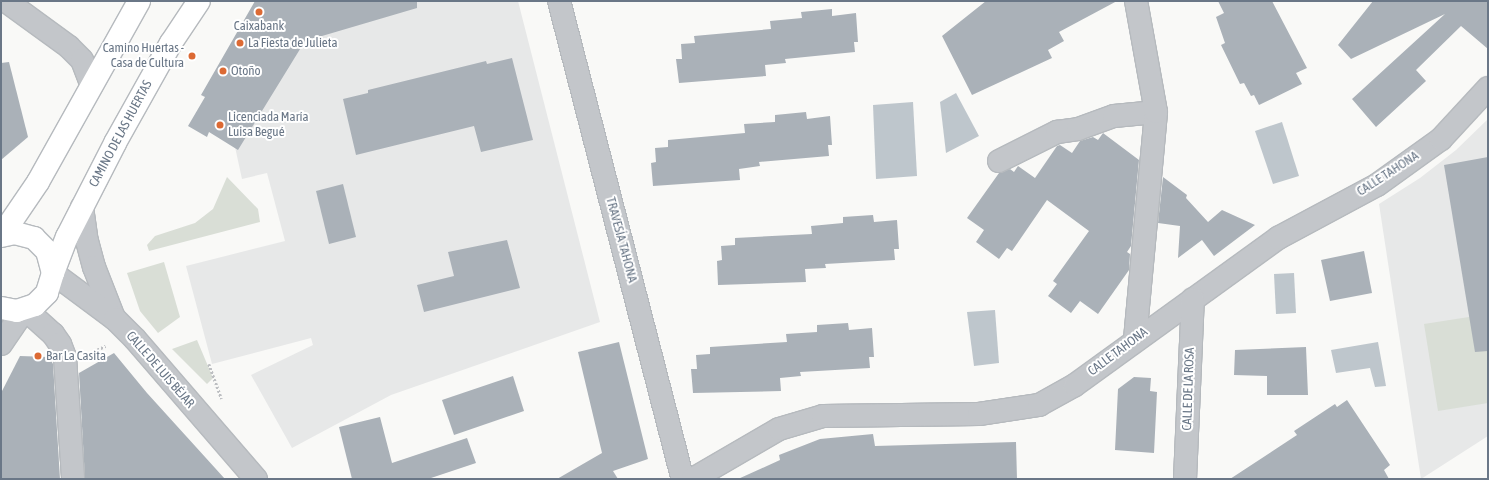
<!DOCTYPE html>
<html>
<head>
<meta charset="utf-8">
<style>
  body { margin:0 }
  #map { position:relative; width:1489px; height:480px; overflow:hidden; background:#f9f9f7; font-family:"Asap Condensed",sans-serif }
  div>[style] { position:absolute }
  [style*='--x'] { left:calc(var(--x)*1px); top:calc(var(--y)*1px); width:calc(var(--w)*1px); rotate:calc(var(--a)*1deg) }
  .built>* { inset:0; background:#e7e8e8 }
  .green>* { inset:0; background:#d9ded6 }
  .water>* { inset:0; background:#bec6cc }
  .building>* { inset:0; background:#aab1b8 }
  .path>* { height:2.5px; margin-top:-1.25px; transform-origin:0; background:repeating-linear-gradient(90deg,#bdbfc2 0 2px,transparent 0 4px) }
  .roads { filter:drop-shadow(1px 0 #b6babe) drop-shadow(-1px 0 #b6babe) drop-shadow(0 1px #b6babe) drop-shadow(0 -1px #b6babe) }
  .minor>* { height:22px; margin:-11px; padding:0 11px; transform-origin:11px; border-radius:11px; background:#c3c6ca }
  .major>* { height:22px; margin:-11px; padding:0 11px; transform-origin:11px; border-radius:11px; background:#fff }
  .dots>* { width:11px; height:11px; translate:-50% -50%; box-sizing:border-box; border:2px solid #fff; border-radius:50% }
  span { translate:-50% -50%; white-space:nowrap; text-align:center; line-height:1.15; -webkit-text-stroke:4px #fff; paint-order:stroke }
  .poi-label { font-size:13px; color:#6a7787 }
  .left { translate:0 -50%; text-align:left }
  .right { translate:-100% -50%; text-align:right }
  .street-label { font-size:13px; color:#6a7787 }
  .frame { position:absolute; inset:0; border:2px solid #6a7787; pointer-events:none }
</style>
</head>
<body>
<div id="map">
  <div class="built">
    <div style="clip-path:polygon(261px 1px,518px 1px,600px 322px,391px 395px,292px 448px,251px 375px,313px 345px,311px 338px,212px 364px,186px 266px,285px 241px,267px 173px,242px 179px,235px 147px)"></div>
    <div style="clip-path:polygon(1488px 119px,1488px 436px,1421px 479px,1379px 204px,1420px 178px,1456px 150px)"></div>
  </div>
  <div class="green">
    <div style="clip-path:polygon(227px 177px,258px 209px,260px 222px,149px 251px,147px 245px,155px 236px,195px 223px,213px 209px)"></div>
    <div style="clip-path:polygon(164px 262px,180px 317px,158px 333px,140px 311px,127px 273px)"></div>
    <div style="clip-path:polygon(1488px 314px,1488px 403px,1438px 411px,1424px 324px)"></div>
    <div style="clip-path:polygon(197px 340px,213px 378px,207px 384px,172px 349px)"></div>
  </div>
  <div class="water">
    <div style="clip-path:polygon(956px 93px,979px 136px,946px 153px,940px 102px)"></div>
    <div style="clip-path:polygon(913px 102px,917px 176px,876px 179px,873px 105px)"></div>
    <div style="clip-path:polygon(1282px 122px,1299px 176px,1273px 184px,1255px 131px)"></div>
    <div style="clip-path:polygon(1294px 273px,1296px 313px,1276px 314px,1274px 274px)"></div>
    <div style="clip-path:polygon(995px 310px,999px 363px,974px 366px,967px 312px)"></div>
    <div style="clip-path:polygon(1378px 342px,1386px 386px,1375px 387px,1370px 368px,1336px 373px,1331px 350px)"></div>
  </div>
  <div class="building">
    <div style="clip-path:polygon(255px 1px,417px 1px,417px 8px,305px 41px,238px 150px,209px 132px,207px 137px,188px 126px,205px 97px,201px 95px)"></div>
    <div style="clip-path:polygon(986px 1px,1117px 1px,1059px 32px,1064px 41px,1048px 50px,1052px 58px,972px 95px,942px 36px)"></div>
    <div style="clip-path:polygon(1218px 1px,1272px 1px,1307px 68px,1296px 73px,1302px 84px,1259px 105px,1254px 95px,1251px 96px,1244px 83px,1240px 84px,1221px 45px,1225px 43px,1216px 17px,1224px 13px)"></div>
    <div style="clip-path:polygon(1373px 1px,1488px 1px,1488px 49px,1461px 26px,1416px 70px,1426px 81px,1376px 127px,1352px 99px,1445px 14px,1351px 59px,1338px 45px)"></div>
    <div style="clip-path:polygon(832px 9px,832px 16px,856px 13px,858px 42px,854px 42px,855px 52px,785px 59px,786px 63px,765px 65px,766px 76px,679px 83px,676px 59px,682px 59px,681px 44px,695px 43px,694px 36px,771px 29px,770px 21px,802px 18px,801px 12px)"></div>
    <div style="clip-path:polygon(512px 58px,533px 140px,481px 152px,474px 126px,356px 155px,343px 99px,368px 93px,368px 90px,486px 61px,487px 64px)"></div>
    <div style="clip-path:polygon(9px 62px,28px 137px,1px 160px,1px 63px)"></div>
    <div style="clip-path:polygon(806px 112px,807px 119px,830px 116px,832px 145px,828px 145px,829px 156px,759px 162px,760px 166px,739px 169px,740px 180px,653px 186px,651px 163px,656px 162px,655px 148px,668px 147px,668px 140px,745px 133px,744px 124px,775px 122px,775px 115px)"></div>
    <div style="clip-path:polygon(1103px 133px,1139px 160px,1131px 246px,1127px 252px,1130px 254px,1129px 270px,1098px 314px,1080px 301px,1071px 313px,1048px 296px,1057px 284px,1053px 281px,1089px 231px,1047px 200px,1012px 251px,1007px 248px,999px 259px,976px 242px,984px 230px,967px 218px,999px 173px,1010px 169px,1014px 172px,1018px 166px,1035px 178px,1057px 146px,1060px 145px,1072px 153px,1080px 141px,1093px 137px,1098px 140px)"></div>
    <div style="clip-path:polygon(1488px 157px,1488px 351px,1475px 352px,1444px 165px)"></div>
    <div style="clip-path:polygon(1163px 177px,1187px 195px,1186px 198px,1208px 222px,1222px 210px,1255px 225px,1214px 256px,1202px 240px,1178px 258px,1180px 226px,1158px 223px)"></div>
    <div style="clip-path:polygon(343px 184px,356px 237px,329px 244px,316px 191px)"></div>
    <div style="clip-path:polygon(873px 215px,874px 222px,897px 220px,899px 249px,894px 249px,895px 260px,825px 264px,826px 268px,805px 269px,806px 282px,718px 285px,717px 261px,722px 260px,721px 246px,735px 245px,735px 238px,812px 234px,811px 226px,843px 223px,843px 217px)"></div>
    <div style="clip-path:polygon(507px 240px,520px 288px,424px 312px,417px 285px,454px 276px,448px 252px)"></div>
    <div style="clip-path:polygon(1364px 251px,1372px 293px,1330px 301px,1321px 260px)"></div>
    <div style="clip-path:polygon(848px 323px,849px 330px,872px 328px,874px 357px,869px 357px,870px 368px,800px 372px,801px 376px,780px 378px,781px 391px,693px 393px,691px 369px,697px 369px,696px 355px,710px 354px,710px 347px,787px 342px,786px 334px,817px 332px,817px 325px)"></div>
    <div style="clip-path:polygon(619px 342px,648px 459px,613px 471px,618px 479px,557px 479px,602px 453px,578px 352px)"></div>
    <div style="clip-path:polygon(1306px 347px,1308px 395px,1267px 395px,1267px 376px,1234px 375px,1235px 350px)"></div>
    <div style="clip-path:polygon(114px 353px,147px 393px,225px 479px,85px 479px,79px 373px)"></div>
    <div style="clip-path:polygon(20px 356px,49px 357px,53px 364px,60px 479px,1px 479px,1px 393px)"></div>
    <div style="clip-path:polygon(513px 376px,524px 411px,454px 435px,442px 400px)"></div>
    <div style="clip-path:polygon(1134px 377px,1151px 378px,1150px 391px,1157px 392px,1154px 453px,1115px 450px,1118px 389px)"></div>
    <div style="clip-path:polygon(1347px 400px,1390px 465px,1384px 470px,1389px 479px,1230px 479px,1297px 435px,1294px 431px,1335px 404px,1337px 407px)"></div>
    <div style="clip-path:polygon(380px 417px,392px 463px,467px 438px,476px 463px,428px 479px,352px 479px,339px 427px)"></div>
    <div style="clip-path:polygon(873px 434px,875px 446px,1016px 442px,1017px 479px,738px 479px,780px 460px,779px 455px,820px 439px)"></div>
  </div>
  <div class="path">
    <div style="--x:90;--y:353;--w:17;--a:-25"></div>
    <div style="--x:209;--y:364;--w:37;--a:70"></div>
  </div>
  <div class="roads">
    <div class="minor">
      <div style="--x:6;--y:1;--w:78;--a:36.1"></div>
      <div style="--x:69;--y:47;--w:18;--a:45"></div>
      <div style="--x:82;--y:60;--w:26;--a:69"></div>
      <div style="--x:559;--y:1;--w:494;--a:75.5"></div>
      <div style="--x:999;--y:161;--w:65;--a:-26.6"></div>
      <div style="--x:1057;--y:132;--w:21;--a:-8"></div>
      <div style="--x:1078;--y:129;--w:38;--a:-20"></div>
      <div style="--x:1114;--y:116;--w:42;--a:-5.4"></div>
      <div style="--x:82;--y:207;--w:34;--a:82"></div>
      <div style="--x:87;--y:241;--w:27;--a:75"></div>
      <div style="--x:94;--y:267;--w:55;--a:68.6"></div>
      <div style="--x:53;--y:273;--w:77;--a:36.6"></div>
      <div style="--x:115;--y:319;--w:28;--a:45"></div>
      <div style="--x:135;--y:339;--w:185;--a:49.2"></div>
      <div style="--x:1135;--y:339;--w:228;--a:-84.7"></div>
      <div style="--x:1156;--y:112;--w:113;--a:-100.2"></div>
      <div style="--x:1;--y:344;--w:42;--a:-55.6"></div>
      <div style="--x:25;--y:309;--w:38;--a:42"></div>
      <div style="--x:53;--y:334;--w:12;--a:55"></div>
      <div style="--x:60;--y:344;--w:14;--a:69"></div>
      <div style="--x:65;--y:357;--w:122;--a:86.2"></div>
      <div style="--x:693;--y:479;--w:99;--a:-30.2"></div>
      <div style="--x:779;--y:429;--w:46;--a:-16.5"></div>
      <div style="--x:823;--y:416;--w:156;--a:-0.7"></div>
      <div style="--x:979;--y:414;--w:61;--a:-8.5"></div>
      <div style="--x:1039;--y:405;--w:41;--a:-29.1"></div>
      <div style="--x:1075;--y:385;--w:251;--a:-35.9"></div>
      <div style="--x:1278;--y:238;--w:112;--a:-28.2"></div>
      <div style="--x:1377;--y:185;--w:79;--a:-35.7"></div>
      <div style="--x:1441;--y:139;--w:69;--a:-47.3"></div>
      <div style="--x:1185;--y:479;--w:180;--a:-87.5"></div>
    </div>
    <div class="major">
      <div style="--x:2;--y:235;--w:64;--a:-55.8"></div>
      <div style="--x:38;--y:182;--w:207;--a:-60.8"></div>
      <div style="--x:1;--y:236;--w:14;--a:-12"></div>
      <div style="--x:15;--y:233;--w:20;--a:15"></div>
      <div style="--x:34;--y:238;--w:18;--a:45"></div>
      <div style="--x:47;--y:251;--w:23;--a:75"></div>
      <div style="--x:53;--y:273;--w:21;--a:107"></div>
      <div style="--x:47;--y:293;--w:17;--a:135"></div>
      <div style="--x:35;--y:305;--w:19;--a:162"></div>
      <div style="--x:17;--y:311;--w:16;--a:-169"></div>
      <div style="--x:53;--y:273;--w:39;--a:-69"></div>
      <div style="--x:67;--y:237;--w:106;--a:-62.9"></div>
      <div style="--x:115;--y:143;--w:115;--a:-60.8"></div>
      <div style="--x:171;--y:43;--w:50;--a:-56.3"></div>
    </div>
  </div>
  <div class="dots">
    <div style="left:259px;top:12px;background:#dc6a34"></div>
    <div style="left:240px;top:43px;background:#dc6a34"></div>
    <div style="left:192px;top:56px;background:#dc6a34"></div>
    <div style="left:223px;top:71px;background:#dc6a34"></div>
    <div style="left:220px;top:125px;background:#dc6a34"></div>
    <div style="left:38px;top:356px;background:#dc6a34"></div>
  </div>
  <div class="poi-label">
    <span style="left:259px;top:26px">Caixabank</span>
    <span class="left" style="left:248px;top:43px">La Fiesta de Julieta</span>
    <span class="right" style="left:184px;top:56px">Camino Huertas -<br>Casa de Cultura</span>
    <span class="left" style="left:231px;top:71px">Otoño</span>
    <span class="left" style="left:228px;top:125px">Licenciada María<br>Luisa Begué</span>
    <span class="left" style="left:46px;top:356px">Bar La Casita</span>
  </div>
  <div class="street-label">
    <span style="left:121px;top:134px;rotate:-62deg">CAMINO DE LAS HUERTAS</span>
    <span style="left:1388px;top:174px;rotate:-33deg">CALLE TAHONA</span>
    <span style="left:621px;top:240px;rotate:75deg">TRAVESÍA TAHONA</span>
    <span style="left:1118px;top:352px;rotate:-37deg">CALLE TAHONA</span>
    <span style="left:160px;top:370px;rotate:49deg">CALLE DE LUIS BÉJAR</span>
    <span style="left:1189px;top:389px;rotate:-88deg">CALLE DE LA ROSA</span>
  </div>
  <div class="frame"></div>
</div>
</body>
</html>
